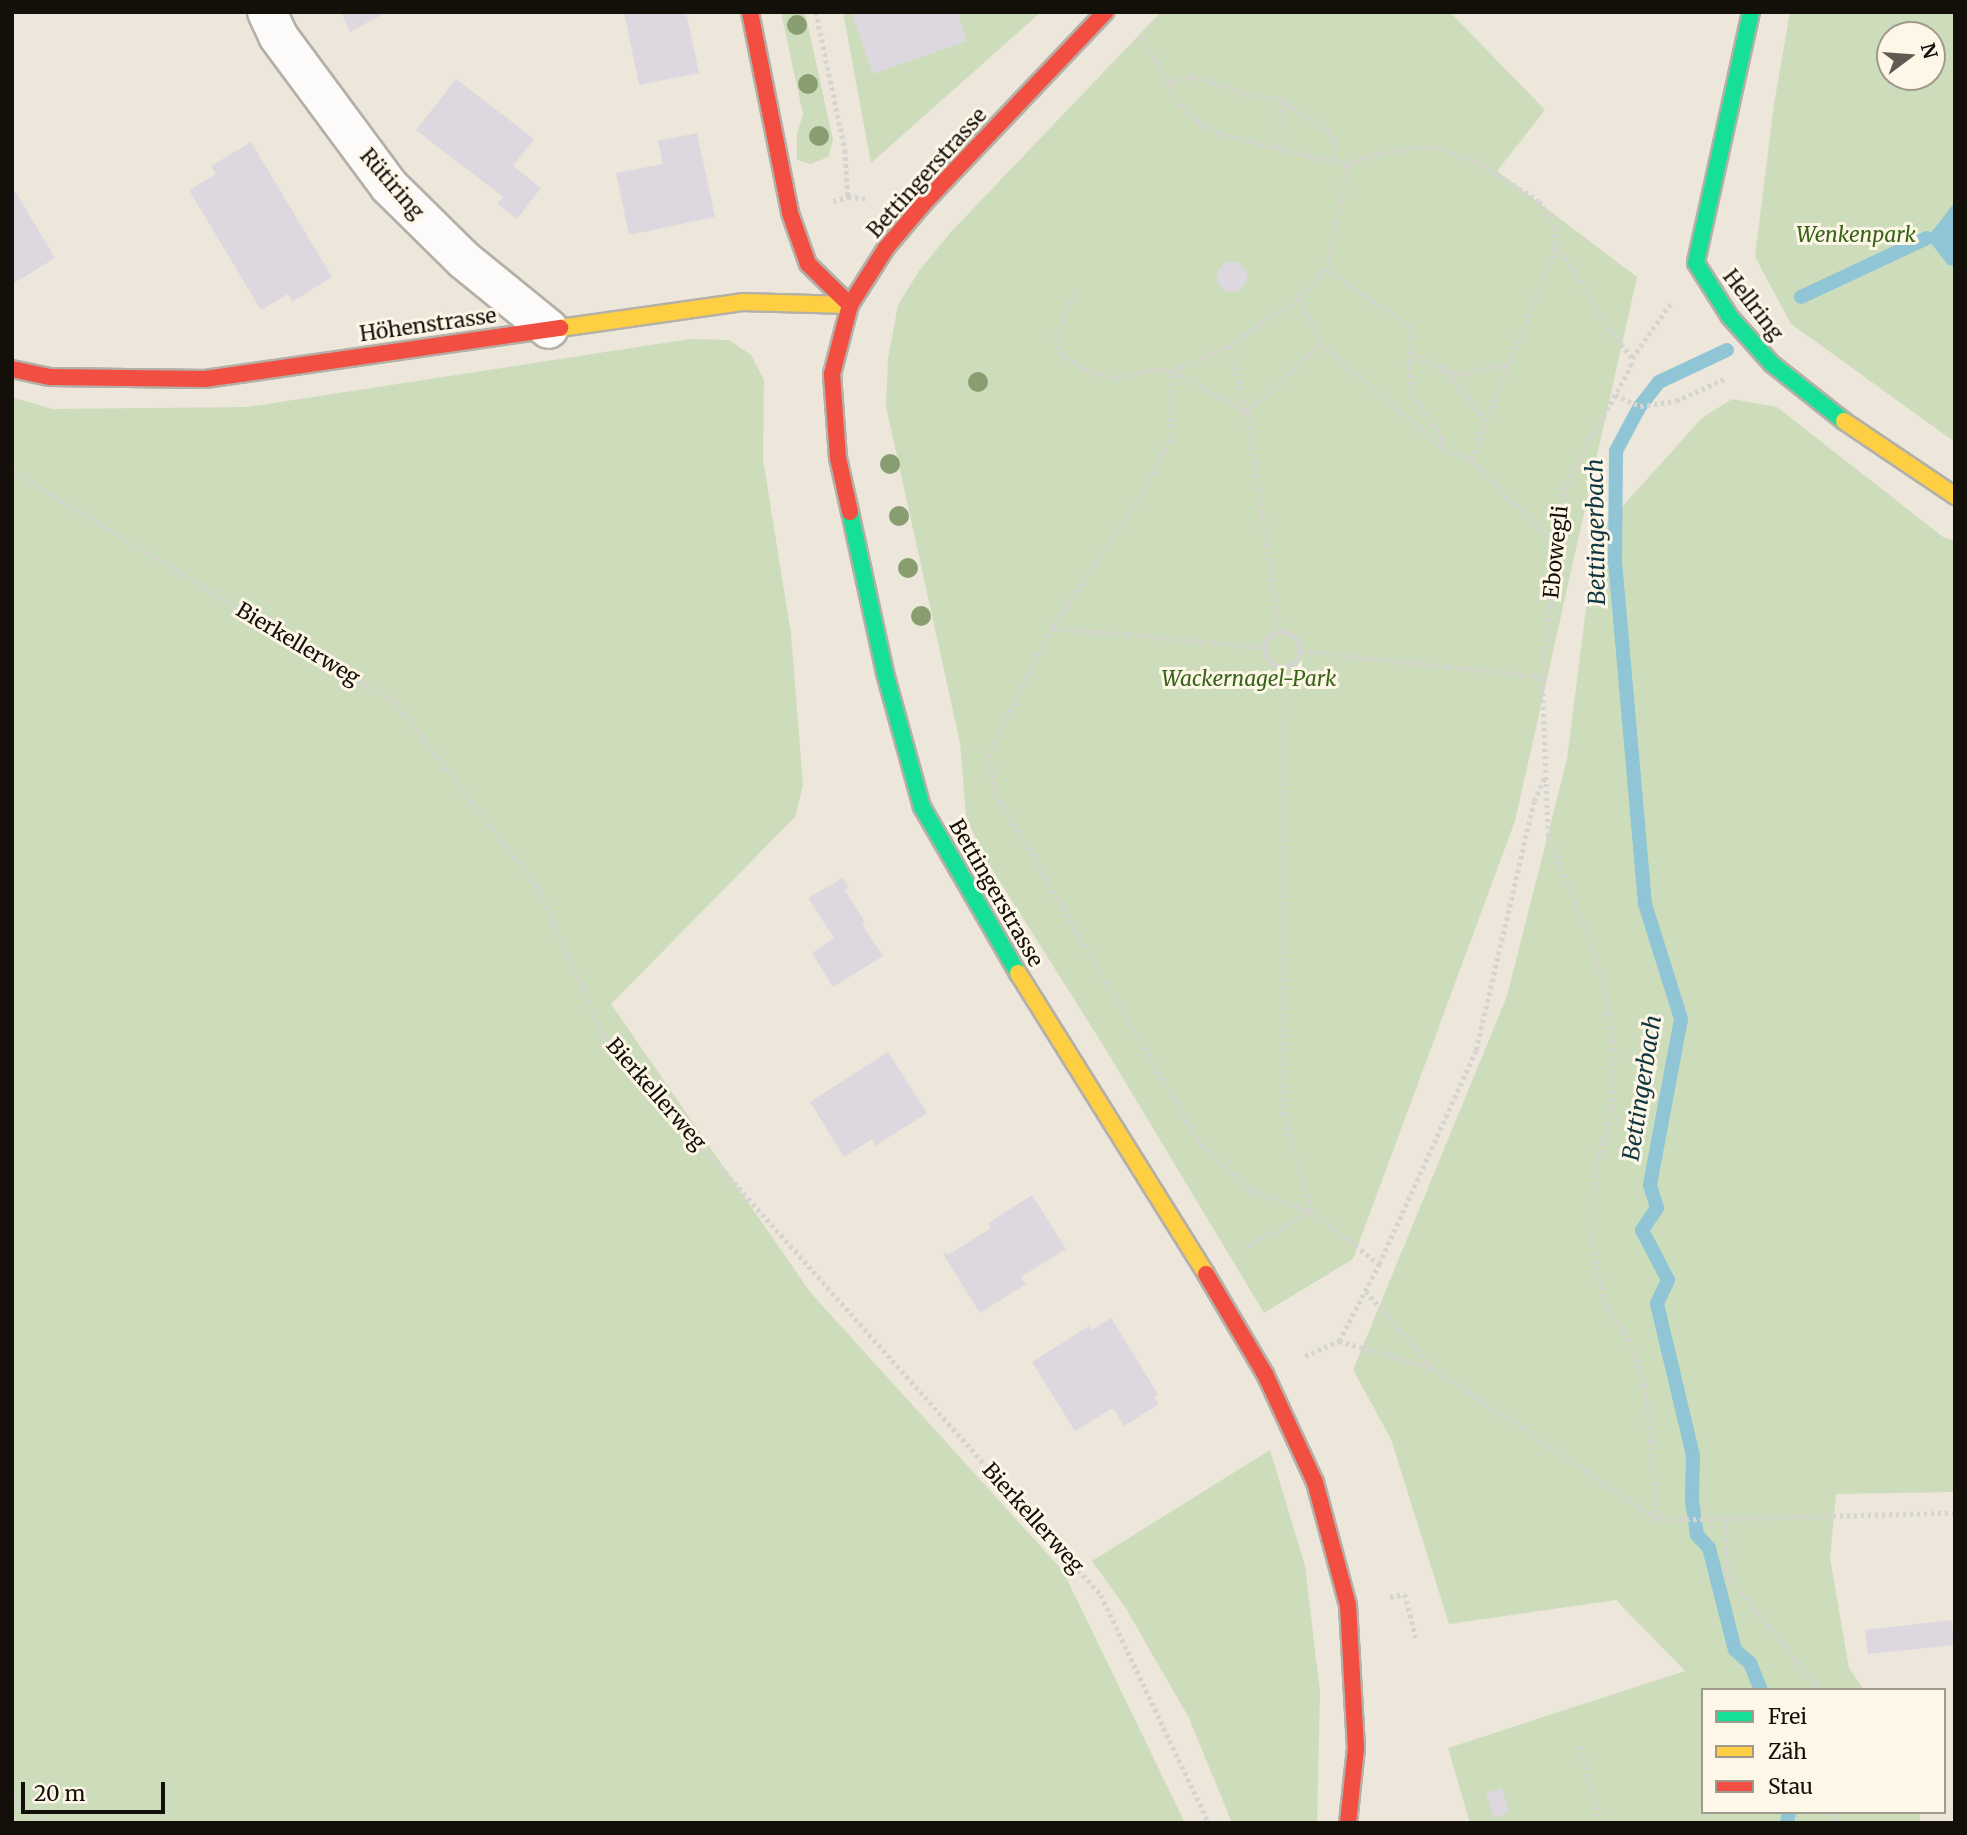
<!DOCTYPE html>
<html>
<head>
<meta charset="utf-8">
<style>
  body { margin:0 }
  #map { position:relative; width:1967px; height:1835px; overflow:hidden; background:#ece6db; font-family:Merriweather,serif }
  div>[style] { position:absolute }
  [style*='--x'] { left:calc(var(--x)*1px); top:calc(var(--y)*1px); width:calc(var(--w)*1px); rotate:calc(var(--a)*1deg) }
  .green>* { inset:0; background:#cdddbc }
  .water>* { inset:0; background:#8fc5d4 }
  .stream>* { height:14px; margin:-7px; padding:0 7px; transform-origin:7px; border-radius:7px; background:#8fc5d4 }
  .building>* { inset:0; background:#ddd8df }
  .round { border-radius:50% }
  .path>* { height:4.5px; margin-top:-2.25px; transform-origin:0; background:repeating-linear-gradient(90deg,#d6d4d1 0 3.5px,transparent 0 7px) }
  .path>.ring { margin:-2.25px; padding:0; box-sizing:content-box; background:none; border:4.5px solid #d6d4d1; border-radius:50% }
  .roads { filter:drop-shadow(2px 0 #b4b0a7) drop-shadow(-2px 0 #b4b0a7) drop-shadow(0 2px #b4b0a7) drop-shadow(0 -2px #b4b0a7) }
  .street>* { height:38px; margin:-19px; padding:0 19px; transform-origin:19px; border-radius:19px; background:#fcfbfa }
  .fast>* { height:16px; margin:-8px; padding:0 8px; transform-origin:8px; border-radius:8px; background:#16e098 }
  .slow>* { height:16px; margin:-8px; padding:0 8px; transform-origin:8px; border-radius:8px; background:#ffcf43 }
  .jam>* { height:16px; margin:-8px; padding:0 8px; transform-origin:8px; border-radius:8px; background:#f24e42 }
  .trees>* { width:20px; height:20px; margin:-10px; border-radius:50%; background:#889e70 }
  span { translate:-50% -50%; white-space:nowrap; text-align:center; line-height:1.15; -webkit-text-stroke:6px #fef6e7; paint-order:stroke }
  .street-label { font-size:21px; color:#130f09 }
  .park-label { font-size:21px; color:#376418; font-style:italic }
  .water-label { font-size:23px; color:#103641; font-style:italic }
  .frame { position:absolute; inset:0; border:14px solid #130f09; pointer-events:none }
  .legend { position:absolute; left:1701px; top:1688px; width:245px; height:126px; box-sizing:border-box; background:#fef6e7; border:2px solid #a09a8e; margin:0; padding:9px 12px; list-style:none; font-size:21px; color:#130f09 }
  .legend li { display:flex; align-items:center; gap:14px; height:35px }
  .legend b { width:35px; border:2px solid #a09a8e }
  .north { position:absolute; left:1876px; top:21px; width:70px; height:70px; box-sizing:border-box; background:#fef6e7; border:2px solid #a09a8e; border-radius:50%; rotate:74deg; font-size:19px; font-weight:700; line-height:28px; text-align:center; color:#130f09 }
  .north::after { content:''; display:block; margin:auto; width:24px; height:32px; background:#5f5a52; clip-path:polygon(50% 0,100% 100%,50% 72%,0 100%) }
  .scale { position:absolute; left:21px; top:1782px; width:144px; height:32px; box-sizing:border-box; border:4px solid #130f09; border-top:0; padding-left:9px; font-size:21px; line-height:24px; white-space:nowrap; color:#130f09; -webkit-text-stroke:5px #fef6e7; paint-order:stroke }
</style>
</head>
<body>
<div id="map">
  <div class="green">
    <div style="clip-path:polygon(781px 12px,805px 12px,833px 140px,828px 157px,811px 164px,797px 160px,797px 134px,803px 114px)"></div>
    <div style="clip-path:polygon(843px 12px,1041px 12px,871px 163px)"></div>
    <div style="clip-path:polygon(1161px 12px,1450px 12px,1545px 110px,1497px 171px,1637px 277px,1515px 821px,1353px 1259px,1264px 1313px,1103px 1045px,980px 850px,966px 815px,960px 743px,886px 406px,888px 359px,898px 305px,919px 271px,950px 233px)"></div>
    <div style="clip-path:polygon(evenodd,1790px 12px,1955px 12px,1955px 442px,1791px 324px,1755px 257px,1774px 104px,1790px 12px,1890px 35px,1932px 35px,1932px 77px,1890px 77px,1890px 35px)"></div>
    <div style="clip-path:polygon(690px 339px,729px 340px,751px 355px,764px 380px,763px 459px,791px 634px,803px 785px,795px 817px,611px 1004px,810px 1292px,1063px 1571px,1185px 1823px,12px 1823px,12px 397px,52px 409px,247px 407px)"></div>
    <div style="clip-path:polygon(1732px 399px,1777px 407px,1943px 537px,1955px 541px,1955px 1492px,1836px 1494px,1830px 1558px,1849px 1668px,1864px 1690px,1703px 1690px,1703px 1812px,1920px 1812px,1920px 1823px,1470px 1823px,1448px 1748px,1685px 1671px,1616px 1600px,1449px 1624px,1391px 1439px,1353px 1370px,1507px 996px,1567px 759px,1595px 537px,1702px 418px)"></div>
    <div style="clip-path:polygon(1270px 1450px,1305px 1566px,1320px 1692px,1317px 1823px,1232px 1823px,1189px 1718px,1125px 1607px,1092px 1561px)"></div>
  </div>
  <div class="water">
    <div style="clip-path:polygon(1955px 202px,1955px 266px,1948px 265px,1927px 238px)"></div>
  </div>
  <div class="stream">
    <div style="--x:1801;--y:297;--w:139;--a:-25.1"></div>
    <div style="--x:1727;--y:350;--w:75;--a:154.8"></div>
    <div style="--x:1659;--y:382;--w:31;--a:128"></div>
    <div style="--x:1640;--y:406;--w:51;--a:118.1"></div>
    <div style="--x:1616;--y:451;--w:110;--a:90.5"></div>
    <div style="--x:1615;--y:561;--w:344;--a:85"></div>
    <div style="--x:1645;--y:904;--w:121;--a:72.6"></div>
    <div style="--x:1681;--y:1019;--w:169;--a:100.6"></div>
    <div style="--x:1650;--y:1185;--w:24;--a:73"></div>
    <div style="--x:1657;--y:1208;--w:27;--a:124"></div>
    <div style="--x:1642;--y:1230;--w:56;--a:62.5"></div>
    <div style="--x:1668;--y:1280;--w:26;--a:115"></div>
    <div style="--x:1657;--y:1304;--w:155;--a:76.6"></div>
    <div style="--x:1693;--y:1455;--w:45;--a:91.3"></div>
    <div style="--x:1692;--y:1500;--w:35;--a:82"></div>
    <div style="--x:1697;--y:1535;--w:18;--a:47"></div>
    <div style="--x:1709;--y:1548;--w:105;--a:75.7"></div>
    <div style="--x:1735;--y:1650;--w:20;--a:41"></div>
    <div style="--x:1750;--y:1663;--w:29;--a:68"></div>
    <div style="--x:1787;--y:1823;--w:11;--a:-80"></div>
  </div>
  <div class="building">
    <div style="clip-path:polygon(341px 12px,387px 12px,350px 32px)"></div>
    <div style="clip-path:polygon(624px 12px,686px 12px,699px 73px,639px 85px)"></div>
    <div style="clip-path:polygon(851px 12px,957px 12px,967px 41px,873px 74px)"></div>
    <div style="clip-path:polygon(456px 79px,534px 139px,513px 166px,541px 188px,517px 219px,497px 204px,503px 197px,416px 130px)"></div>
    <div style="clip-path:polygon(697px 133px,715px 217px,629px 235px,616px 173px,663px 164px,658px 141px)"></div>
    <div style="clip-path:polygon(251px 142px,332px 277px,292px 302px,288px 294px,261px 310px,189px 190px,216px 174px,211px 166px)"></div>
    <div style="clip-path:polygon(12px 186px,55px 258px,14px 283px,12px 279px)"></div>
    <div class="round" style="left:1217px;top:262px;width:30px;height:30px"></div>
    <div style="clip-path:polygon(843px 878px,849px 888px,845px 890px,865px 922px,862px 924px,883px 956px,833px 987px,812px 953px,834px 938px,808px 898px)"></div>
    <div style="clip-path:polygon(888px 1052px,927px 1113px,875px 1146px,872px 1139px,844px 1157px,810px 1102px)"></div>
    <div style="clip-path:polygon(1032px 1195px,1066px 1249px,1021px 1277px,1026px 1284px,980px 1313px,943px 1254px,946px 1252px,948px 1255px,991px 1228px,988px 1223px)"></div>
    <div style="clip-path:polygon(1111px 1318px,1158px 1394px,1154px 1397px,1159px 1404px,1124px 1426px,1113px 1408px,1075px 1431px,1032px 1362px,1089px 1326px,1092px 1330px)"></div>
    <div style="clip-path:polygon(1952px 1620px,1955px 1645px,1868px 1654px,1865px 1630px)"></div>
    <div style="clip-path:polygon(1502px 1788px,1509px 1813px,1494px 1818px,1486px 1793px)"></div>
  </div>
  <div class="path">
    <div style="--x:816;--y:12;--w:141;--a:78.1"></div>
    <div style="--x:845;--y:150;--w:47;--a:86.3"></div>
    <div style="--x:1142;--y:37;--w:78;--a:60.2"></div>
    <div style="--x:1181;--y:105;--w:23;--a:45"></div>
    <div style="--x:1197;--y:121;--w:26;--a:29"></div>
    <div style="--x:1220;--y:134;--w:132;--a:13.6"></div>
    <div style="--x:1348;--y:165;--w:23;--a:-25"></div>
    <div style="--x:1369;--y:155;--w:64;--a:-8.1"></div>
    <div style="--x:1432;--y:146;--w:48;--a:19.6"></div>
    <div style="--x:1477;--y:162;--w:73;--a:32.2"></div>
    <div style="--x:1539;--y:201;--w:31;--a:58"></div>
    <div style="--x:1555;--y:227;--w:19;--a:87"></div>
    <div style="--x:1556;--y:246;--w:42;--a:54.8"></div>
    <div style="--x:1580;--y:280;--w:41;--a:60.9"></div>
    <div style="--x:1600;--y:316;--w:53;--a:52.7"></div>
    <div style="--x:1168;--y:83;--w:25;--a:-16"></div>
    <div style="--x:1192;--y:76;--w:63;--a:18.4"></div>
    <div style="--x:1252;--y:96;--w:29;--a:8"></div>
    <div style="--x:1281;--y:100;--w:58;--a:33.7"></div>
    <div style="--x:1329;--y:132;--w:10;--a:61"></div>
    <div style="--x:1334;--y:141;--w:21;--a:90"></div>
    <div style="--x:1279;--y:148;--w:47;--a:-87.6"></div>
    <div style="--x:1348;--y:165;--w:106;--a:101.4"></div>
    <div style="--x:1327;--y:269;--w:41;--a:133"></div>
    <div style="--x:1299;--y:299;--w:84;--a:146.1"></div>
    <div style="--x:1229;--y:346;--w:68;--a:74.7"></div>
    <div style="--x:1247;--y:412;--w:100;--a:-42.6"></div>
    <div style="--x:1321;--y:344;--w:159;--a:40.4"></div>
    <div style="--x:1442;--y:447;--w:32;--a:24"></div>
    <div style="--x:1471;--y:460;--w:230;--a:-68.3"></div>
    <div style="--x:833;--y:201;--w:16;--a:-15"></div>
    <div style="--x:848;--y:197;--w:21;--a:5"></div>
    <div style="--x:1327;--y:269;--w:106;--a:35"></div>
    <div style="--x:1414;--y:330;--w:30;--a:99"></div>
    <div style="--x:1409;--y:360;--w:35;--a:85"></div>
    <div style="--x:1412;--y:395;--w:52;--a:54.5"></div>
    <div style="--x:1442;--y:437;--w:10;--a:90"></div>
    <div style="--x:1077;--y:288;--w:56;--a:113.3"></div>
    <div style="--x:1055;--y:339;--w:15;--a:70"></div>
    <div style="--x:1060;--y:353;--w:31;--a:33"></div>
    <div style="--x:1086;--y:370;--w:30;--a:15"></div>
    <div style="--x:1115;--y:378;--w:38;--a:-12"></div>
    <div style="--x:1152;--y:370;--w:22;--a:3"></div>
    <div style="--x:1174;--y:371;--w:84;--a:29.3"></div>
    <div style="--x:1247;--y:412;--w:222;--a:81.5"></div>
    <div style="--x:1299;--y:299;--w:50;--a:63.9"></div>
    <div style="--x:1410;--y:352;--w:52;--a:31.5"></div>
    <div style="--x:1454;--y:379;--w:52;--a:53.6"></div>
    <div style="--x:1439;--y:367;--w:24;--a:17"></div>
    <div style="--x:1462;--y:374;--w:45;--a:-12.8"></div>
    <div style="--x:1615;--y:395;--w:27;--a:24"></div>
    <div style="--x:1640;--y:406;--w:36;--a:-8"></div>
    <div style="--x:1676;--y:401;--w:55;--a:-24.7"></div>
    <div style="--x:1471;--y:460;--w:121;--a:45.3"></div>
    <div style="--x:12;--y:471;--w:446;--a:31.1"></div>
    <div style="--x:394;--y:701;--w:234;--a:52.3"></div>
    <div style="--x:537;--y:886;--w:164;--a:65.9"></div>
    <div style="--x:604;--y:1036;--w:748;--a:48.36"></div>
    <div style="--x:1101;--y:1595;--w:252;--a:64.7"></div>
    <div style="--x:1052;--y:627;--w:161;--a:-56.1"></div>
    <div style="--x:1142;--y:493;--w:58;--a:-62.1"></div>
    <div style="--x:1169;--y:442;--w:71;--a:-86"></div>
    <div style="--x:1174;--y:371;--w:60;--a:-24.4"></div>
    <div class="ring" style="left:1265px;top:632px;width:31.5px;height:31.5px"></div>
    <div style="--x:1264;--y:648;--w:213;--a:-174.6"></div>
    <div style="--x:1052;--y:628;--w:141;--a:116.6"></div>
    <div style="--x:989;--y:754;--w:40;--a:80"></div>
    <div style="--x:996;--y:793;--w:400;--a:59.8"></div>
    <div style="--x:1197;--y:1139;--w:73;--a:44.4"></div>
    <div style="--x:1249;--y:1190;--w:65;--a:18.7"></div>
    <div style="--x:1311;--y:1211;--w:100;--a:-105.7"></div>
    <div style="--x:1284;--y:1115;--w:449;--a:-90.1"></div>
    <div style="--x:1302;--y:651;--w:241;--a:6.2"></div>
    <div style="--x:1242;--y:1249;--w:79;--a:-28.8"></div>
    <div style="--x:1311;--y:1211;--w:86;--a:37.9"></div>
    <div style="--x:1366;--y:1291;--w:101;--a:49"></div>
    <div style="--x:1339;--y:1341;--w:98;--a:16"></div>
    <div style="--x:1433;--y:1368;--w:272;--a:34"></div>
    <div style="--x:1658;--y:1520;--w:297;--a:-1.4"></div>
    <div style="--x:1305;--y:1356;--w:37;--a:-24"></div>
    <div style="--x:1339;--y:1341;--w:87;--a:-62.5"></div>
    <div style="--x:1379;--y:1264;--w:235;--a:-65.6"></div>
    <div style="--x:1476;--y:1050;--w:256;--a:-76.9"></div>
    <div style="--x:1534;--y:801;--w:27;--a:-66"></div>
    <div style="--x:1726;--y:1518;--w:57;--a:89"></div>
    <div style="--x:1727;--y:1575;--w:148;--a:51"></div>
    <div style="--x:1658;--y:1520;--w:139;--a:-95.8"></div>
    <div style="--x:1644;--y:1382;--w:44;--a:-110.1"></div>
    <div style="--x:1629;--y:1341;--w:44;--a:-123"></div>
    <div style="--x:1605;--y:1304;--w:57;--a:-102.1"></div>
    <div style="--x:1593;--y:1248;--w:75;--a:-89.2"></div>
    <div style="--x:1594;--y:1173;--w:67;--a:-74.5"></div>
    <div style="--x:1612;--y:1108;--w:58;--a:-88"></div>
    <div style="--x:1614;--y:1050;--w:62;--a:-99.3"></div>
    <div style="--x:1604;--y:989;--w:55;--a:-106.8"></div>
    <div style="--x:1588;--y:936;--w:108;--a:-111.8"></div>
    <div style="--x:1548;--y:836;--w:159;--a:-92.2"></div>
    <div style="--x:1542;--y:677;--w:188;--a:-83.6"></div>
    <div style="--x:1563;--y:490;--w:141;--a:-61.3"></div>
    <div style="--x:1631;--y:366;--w:8;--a:-83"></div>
    <div style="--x:1632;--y:358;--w:67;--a:-54.7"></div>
    <div style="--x:1390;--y:1597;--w:15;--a:-11"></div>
    <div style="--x:1405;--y:1594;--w:45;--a:76"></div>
    <div style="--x:1580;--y:1746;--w:80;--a:74.7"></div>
    <div style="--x:12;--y:1798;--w:45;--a:34"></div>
    <div style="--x:1836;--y:1812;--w:11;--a:85"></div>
  </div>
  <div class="roads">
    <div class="street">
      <div style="--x:267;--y:12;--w:26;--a:65"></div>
      <div style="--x:278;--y:36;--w:187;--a:53.5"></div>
      <div style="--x:389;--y:186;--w:105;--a:44.6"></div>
      <div style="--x:464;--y:260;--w:109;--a:39.1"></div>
    </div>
    <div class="fast">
      <div style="--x:1751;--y:12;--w:257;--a:102.4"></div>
      <div style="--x:1696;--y:263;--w:64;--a:57.8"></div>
      <div style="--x:1730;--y:317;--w:63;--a:48.2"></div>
      <div style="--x:1772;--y:364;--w:92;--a:38.4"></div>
      <div style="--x:850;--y:512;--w:165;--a:77.7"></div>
      <div style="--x:885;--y:673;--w:139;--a:74.6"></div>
      <div style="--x:922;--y:807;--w:192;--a:60"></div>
    </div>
    <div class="slow">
      <div style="--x:560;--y:328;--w:184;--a:-8.1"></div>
      <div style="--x:742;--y:302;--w:108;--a:1.6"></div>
      <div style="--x:1844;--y:421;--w:134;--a:34"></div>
      <div style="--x:1018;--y:973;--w:355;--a:58"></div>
    </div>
    <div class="jam">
      <div style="--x:750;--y:12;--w:205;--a:78.7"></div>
      <div style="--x:790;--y:213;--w:54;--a:70.6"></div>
      <div style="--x:808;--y:264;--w:59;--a:44.3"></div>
      <div style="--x:12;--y:369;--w:39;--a:12"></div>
      <div style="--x:50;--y:377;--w:155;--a:0.7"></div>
      <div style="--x:205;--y:379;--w:359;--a:-8.2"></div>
      <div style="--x:850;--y:512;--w:55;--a:-102.5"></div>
      <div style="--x:838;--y:458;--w:84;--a:-94.1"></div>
      <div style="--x:832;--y:374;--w:71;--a:-75.4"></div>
      <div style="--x:850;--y:305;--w:67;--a:-57.7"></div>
      <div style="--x:886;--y:248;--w:57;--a:-49.9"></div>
      <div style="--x:923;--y:204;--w:265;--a:-46.5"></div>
      <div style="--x:1206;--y:1274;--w:116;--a:59.5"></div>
      <div style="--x:1265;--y:1374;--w:119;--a:65.2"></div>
      <div style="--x:1315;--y:1482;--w:127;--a:75"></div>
      <div style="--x:1348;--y:1605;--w:143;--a:86.8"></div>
      <div style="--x:1356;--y:1748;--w:75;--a:96.1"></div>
    </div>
  </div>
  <div class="trees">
    <div style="left:797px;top:25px"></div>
    <div style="left:808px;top:84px"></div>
    <div style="left:819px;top:136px"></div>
    <div style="left:978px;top:382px"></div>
    <div style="left:890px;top:464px"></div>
    <div style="left:899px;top:516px"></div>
    <div style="left:908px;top:568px"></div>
    <div style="left:921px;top:616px"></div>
  </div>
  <div class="street-label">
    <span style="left:927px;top:173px;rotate:-48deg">Bettingerstrasse</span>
    <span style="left:392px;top:184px;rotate:49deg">Rütiring</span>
    <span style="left:1753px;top:305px;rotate:52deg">Hellring</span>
    <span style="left:428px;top:325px;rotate:-8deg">Höhenstrasse</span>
    <span style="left:1556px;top:552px;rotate:-84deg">Ebowegli</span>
    <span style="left:298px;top:644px;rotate:31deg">Bierkellerweg</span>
    <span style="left:996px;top:893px;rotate:60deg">Bettingerstrasse</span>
    <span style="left:656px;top:1094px;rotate:49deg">Bierkellerweg</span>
    <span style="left:1033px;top:1518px;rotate:48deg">Bierkellerweg</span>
  </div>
  <div class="park-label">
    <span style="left:1856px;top:235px">Wenkenpark</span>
    <span style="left:1249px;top:679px">Wackernagel-Park</span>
  </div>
  <div class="water-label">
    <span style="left:1596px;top:532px;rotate:-91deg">Bettingerbach</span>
    <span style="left:1642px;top:1088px;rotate:-81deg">Bettingerbach</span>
  </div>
  <div class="frame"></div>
  <ul class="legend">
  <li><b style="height:9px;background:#16e098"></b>Frei</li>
  <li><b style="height:9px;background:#ffcf43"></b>Zäh</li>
  <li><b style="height:9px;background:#f24e42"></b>Stau</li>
  </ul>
  <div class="north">N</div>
  <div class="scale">20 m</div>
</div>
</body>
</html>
